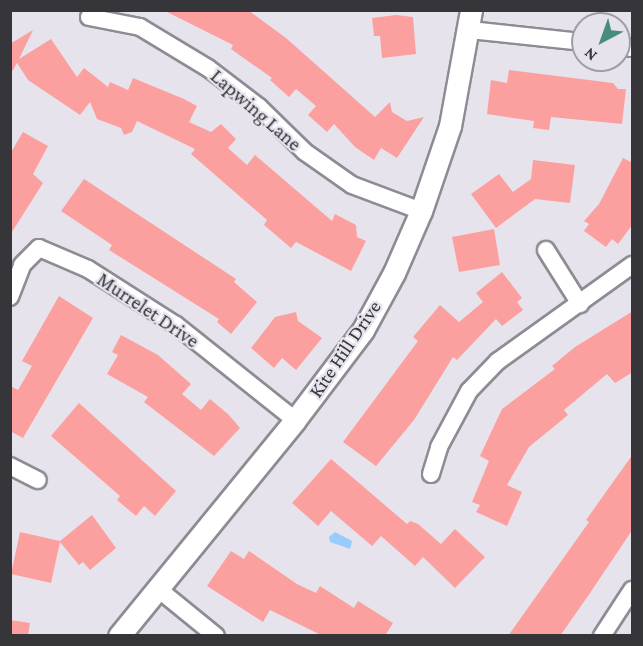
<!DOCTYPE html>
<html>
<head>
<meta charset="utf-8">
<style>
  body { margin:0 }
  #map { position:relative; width:643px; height:646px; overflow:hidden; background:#e7e3ed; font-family:"Crimson Pro",serif }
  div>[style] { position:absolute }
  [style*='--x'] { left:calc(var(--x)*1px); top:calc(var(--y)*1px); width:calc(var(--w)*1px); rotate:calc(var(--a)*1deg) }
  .water>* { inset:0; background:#98ccfc }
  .building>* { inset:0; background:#fba09f }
  .roads { filter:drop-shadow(2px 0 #8f8b94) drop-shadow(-2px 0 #8f8b94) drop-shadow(0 2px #8f8b94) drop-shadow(0 -2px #8f8b94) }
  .minor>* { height:16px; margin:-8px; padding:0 8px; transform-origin:8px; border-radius:8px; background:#fff }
  .tertiary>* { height:21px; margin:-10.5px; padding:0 10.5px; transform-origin:10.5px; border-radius:10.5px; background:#fff }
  span { translate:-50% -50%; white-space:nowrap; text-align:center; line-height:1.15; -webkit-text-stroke:4.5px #e7e3ed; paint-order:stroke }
  .street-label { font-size:20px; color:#363539 }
  .frame { position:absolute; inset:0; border:12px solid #363539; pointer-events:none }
  .north { position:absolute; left:571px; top:12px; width:60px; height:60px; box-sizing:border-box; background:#e7e3ed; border:2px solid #a09da5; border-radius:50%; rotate:221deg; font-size:16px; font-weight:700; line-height:24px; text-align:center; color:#363539 }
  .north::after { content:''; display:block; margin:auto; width:21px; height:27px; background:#488b7f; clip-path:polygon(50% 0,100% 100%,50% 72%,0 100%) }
</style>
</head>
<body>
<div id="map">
  <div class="water">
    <div style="clip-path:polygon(335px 532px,352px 541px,350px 549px,330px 542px,329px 537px)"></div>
  </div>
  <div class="building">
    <div style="clip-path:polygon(163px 10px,248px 10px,286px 38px,375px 117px,390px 102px,392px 112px,407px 121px,424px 117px,397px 158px,381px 148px,374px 160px,355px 147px,334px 124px,327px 132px,308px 115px,316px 106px,296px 89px,289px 97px,270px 80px,272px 78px,231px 49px,233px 45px)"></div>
    <div style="clip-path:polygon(396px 15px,413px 17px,416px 54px,382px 58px,380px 36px,374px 36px,372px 18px)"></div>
    <div style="clip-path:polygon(33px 30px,19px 59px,51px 39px,77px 77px,84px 68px,108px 87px,110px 82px,128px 90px,133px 78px,184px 99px,197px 106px,189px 122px,211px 132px,221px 124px,236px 139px,228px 148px,247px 165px,255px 155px,332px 221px,335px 214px,356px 225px,357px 237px,366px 241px,351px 271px,296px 242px,291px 248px,264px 225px,267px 220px,191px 154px,195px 149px,137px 121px,132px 132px,124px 135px,121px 128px,97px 119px,90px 102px,80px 115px,28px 80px,17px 63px,10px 75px,10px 44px)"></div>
    <div style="clip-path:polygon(509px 70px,613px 83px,618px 89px,626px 89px,622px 124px,551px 117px,549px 130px,533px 128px,534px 121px,487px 114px,491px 80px,507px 83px)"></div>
    <div style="clip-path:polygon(23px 132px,48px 146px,33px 174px,43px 183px,10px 235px,10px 154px)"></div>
    <div style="clip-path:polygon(623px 158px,633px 163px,633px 224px,618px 244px,612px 239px,606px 247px,584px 231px,589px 224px,584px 221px,599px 204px)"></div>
    <div style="clip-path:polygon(533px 160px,575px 165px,570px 203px,535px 199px,496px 228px,471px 194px,499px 174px,513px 192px,531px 179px)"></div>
    <div style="clip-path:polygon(84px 179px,236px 279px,234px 282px,257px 302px,231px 334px,217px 322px,219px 319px,109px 250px,112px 245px,61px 211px)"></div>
    <div style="clip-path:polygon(494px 229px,500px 265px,459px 272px,452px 237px)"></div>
    <div style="clip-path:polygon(502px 272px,522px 298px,517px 302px,523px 310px,502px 326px,496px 319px,457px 360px,453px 357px,414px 420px,376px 466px,343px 442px,418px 341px,413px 337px,440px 305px,459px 322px,483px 302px,476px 293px)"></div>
    <div style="clip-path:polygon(59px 296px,93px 318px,23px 438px,10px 431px,10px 386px,18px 390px,32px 366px,22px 361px)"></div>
    <div style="clip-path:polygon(633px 311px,633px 372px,615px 383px,607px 374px,564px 410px,568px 415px,529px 447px,507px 485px,522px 492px,507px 526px,476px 512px,480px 505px,472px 502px,489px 461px,480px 456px,502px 409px,555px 369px,552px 366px,575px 347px)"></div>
    <div style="clip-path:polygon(296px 312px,298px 321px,322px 338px,296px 370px,282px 358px,274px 368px,251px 348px,275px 317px)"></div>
    <div style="clip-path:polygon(121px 335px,158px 355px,191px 384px,182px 394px,201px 410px,210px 399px,229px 415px,240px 428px,214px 456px,144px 402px,148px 397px,107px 374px,118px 355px,112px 352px)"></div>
    <div style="clip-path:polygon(79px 403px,176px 491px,155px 516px,144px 506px,136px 516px,117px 500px,120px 496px,51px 436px)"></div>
    <div style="clip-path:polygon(633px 454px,633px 529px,590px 593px,560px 636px,508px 636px,589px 522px,586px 520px)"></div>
    <div style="clip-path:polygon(331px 459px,407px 524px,410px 521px,418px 524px,441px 544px,455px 529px,485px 557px,455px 588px,423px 557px,415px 566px,381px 536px,372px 546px,331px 511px,318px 526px,292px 503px)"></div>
    <div style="clip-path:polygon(92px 515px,116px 548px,90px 570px,83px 562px,79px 565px,60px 542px,51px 583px,11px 574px,20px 532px,60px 541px)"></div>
    <div style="clip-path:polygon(231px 551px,244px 559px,249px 551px,297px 584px,316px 593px,320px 586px,354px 608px,358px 601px,393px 623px,385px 636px,323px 636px,270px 610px,263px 622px,207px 586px)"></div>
    <div style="clip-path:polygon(10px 620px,30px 623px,28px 636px,10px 636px)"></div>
  </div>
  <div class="roads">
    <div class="minor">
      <div style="--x:89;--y:17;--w:52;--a:11.1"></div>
      <div style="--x:140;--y:27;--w:79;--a:31.1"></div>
      <div style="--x:208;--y:68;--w:64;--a:37.4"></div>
      <div style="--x:259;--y:107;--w:64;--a:44.4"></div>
      <div style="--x:305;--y:152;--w:57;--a:35.1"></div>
      <div style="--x:352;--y:185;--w:74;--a:20.6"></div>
      <div style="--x:470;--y:30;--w:114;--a:6.1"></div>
      <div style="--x:619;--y:46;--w:13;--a:9"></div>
      <div style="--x:546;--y:250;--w:64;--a:57.8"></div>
      <div style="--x:10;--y:297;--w:34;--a:-69"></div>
      <div style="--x:22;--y:265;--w:24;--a:-45"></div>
      <div style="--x:39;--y:248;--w:53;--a:23.2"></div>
      <div style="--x:88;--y:269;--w:104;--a:32.5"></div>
      <div style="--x:176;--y:325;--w:152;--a:38.6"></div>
      <div style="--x:10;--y:466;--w:31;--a:27"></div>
      <div style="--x:431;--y:474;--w:28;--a:-73"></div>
      <div style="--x:439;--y:447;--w:64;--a:-61.8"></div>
      <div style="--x:469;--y:391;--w:42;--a:-46"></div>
      <div style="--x:498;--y:361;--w:165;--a:-35.6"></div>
      <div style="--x:157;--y:588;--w:76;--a:39.1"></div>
      <div style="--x:602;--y:636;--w:55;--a:-56.9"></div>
    </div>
    <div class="tertiary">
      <div style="--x:119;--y:636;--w:279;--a:-50.8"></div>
      <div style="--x:295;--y:420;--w:113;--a:-52.9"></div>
      <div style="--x:363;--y:330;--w:65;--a:-61.5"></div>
      <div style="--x:394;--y:273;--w:68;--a:-66.5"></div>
      <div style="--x:421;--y:211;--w:90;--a:-71.2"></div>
      <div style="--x:450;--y:126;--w:118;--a:-79.7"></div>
    </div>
  </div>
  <div class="street-label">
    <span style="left:256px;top:110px;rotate:41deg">Lapwing Lane</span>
    <span style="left:148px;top:310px;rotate:34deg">Murrelet Drive</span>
    <span style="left:345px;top:349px;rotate:-56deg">Kite Hill Drive</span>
  </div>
  <div class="frame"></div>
  <div class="north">N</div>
</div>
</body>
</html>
